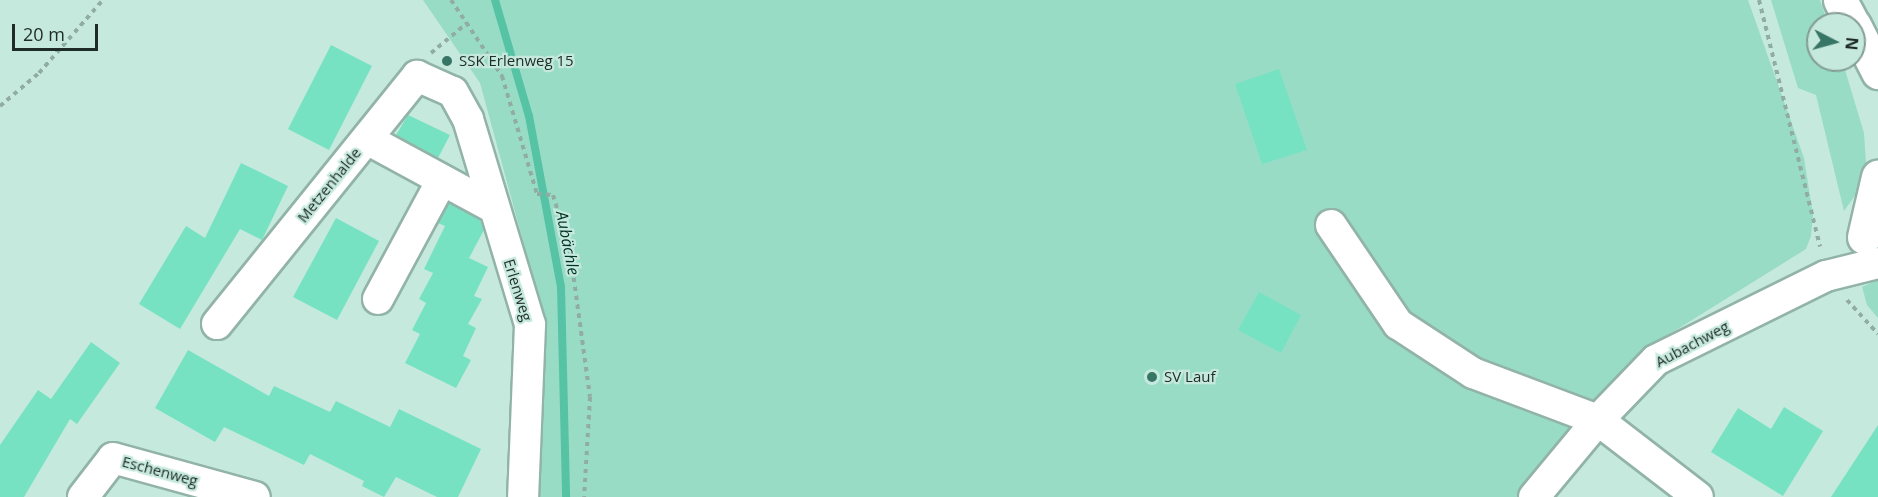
<!DOCTYPE html>
<html>
<head>
<meta charset="utf-8">
<style>
  body { margin:0 }
  #map { position:relative; width:1878px; height:497px; overflow:hidden; background:#c6e9dd; font-family:"Open Sans",sans-serif }
  div>[style] { position:absolute }
  [style*='--x'] { left:calc(var(--x)*1px); top:calc(var(--y)*1px); width:calc(var(--w)*1px); rotate:calc(var(--a)*1deg) }
  .green>* { inset:0; background:#98dcc6 }
  .stream>* { height:8px; margin:-4px; padding:0 4px; transform-origin:4px; border-radius:4px; background:#56c3a5 }
  .building>* { inset:0; background:#76e2c2 }
  .path>* { height:4px; margin-top:-2px; transform-origin:0; background:repeating-linear-gradient(90deg,#91ada3 0 4.5px,transparent 0 9px) }
  .roads { filter:drop-shadow(2px 0 #92b3a8) drop-shadow(-2px 0 #92b3a8) drop-shadow(0 2px #92b3a8) drop-shadow(0 -2px #92b3a8) }
  .minor>* { height:30px; margin:-15px; padding:0 15px; transform-origin:15px; border-radius:15px; background:#fff }
  .major>* { height:33px; margin:-16.5px; padding:0 16.5px; transform-origin:16.5px; border-radius:16.5px; background:#fff }
  .dots>* { width:16px; height:16px; translate:-50% -50%; box-sizing:border-box; border:3px solid #c6e9dd; border-radius:50% }
  span { translate:-50% -50%; white-space:nowrap; text-align:center; line-height:1.15; -webkit-text-stroke:4.5px #c6e9dd; paint-order:stroke }
  .poi-label { font-size:15px; color:#1e2b26 }
  .left { translate:0 -50%; text-align:left }
  .street-label { font-size:15px; color:#1e2b26 }
  .water-label { font-size:16px; color:#003226; font-style:italic }
  .north { position:absolute; left:1806px; top:12px; width:60px; height:60px; box-sizing:border-box; background:#c6e9dd; border:2px solid #839d94; border-radius:50%; rotate:96deg; font-size:16px; font-weight:700; line-height:24px; text-align:center; color:#1e2b26 }
  .north::after { content:''; display:block; margin:auto; width:21px; height:27px; background:#377664; clip-path:polygon(50% 0,100% 100%,50% 72%,0 100%) }
  .scale { position:absolute; left:12px; top:24px; width:86px; height:27px; box-sizing:border-box; border:3px solid #1e2b26; border-top:0; padding-left:8px; font-size:18px; line-height:21px; white-space:nowrap; color:#1e2b26; -webkit-text-stroke:4px #c6e9dd; paint-order:stroke }
</style>
</head>
<body>
<div id="map">
  <div class="green">
    <div style="clip-path:polygon(423px 0,1748px 0,1804px 158px,1813px 215px,1811px 236px,1806px 249px,1668px 335px,1591px 412px,1519px 497px,535px 497px,545px 322px,480px 83px)"></div>
    <div style="clip-path:polygon(1771px 0,1820px 0,1828px 24px,1818px 24px,1818px 60px,1841px 60px,1845px 70px,1864px 133px,1866px 162px,1861px 187px,1844px 211px,1816px 95px,1798px 88px)"></div>
    <div style="clip-path:polygon(1878px 280px,1878px 318px,1867px 305px,1862px 287px)"></div>
  </div>
  <div class="stream">
    <div style="--x:495;--y:0;--w:121;--a:73.7"></div>
    <div style="--x:529;--y:116;--w:174;--a:79.4"></div>
    <div style="--x:561;--y:287;--w:210;--a:88.6"></div>
  </div>
  <div class="building">
    <div style="clip-path:polygon(331px 45px,372px 66px,329px 150px,288px 129px)"></div>
    <div style="clip-path:polygon(1279px 69px,1307px 150px,1262px 164px,1235px 84px)"></div>
    <div style="clip-path:polygon(408px 115px,450px 135px,438px 158px,396px 135px)"></div>
    <div style="clip-path:polygon(241px 163px,288px 186px,262px 240px,240px 229px,180px 329px,139px 304px,186px 226px,205px 238px)"></div>
    <div style="clip-path:polygon(449px 203px,480px 220px,484px 230px,469px 258px,488px 267px,474px 296px,482px 299px,468px 324px,476px 328px,463px 356px,471px 360px,456px 388px,405px 363px,420px 334px,412px 330px,426px 303px,419px 299px,433px 273px,424px 269px,445px 226px,438px 223px)"></div>
    <div style="clip-path:polygon(336px 218px,379px 241px,337px 320px,293px 297px)"></div>
    <div style="clip-path:polygon(1259px 292px,1301px 315px,1281px 353px,1238px 330px)"></div>
    <div style="clip-path:polygon(91px 342px,120px 363px,77px 424px,70px 419px,24px 497px,0 497px,0 445px,38px 390px,51px 399px)"></div>
    <div style="clip-path:polygon(188px 350px,269px 396px,274px 386px,330px 412px,336px 401px,390px 427px,399px 409px,481px 449px,458px 497px,437px 497px,396px 477px,384px 497px,362px 486px,364px 481px,310px 454px,304px 465px,224px 427px,215px 442px,155px 408px)"></div>
    <div style="clip-path:polygon(1784px 407px,1823px 431px,1783px 496px,1711px 452px,1738px 408px,1771px 429px)"></div>
    <div style="clip-path:polygon(1878px 425px,1878px 497px,1831px 497px)"></div>
  </div>
  <div class="path">
    <div style="--x:451;--y:0;--w:92;--a:56.1"></div>
    <div style="--x:502;--y:76;--w:123;--a:73.5"></div>
    <div style="--x:537;--y:194;--w:16;--a:4"></div>
    <div style="--x:553;--y:195;--w:59;--a:73.1"></div>
    <div style="--x:570;--y:251;--w:147;--a:82.2"></div>
    <div style="--x:590;--y:397;--w:100;--a:93.4"></div>
    <div style="--x:1759;--y:0;--w:254;--a:76.1"></div>
    <div style="--x:431;--y:53;--w:47;--a:-39.8"></div>
    <div style="--x:0;--y:106;--w:51;--a:-40.2"></div>
    <div style="--x:39;--y:73;--w:97;--a:-48.8"></div>
    <div style="--x:1847;--y:300;--w:46;--a:47.6"></div>
  </div>
  <div class="roads">
    <div class="minor">
      <div style="--x:367;--y:139;--w:142;--a:28.5"></div>
      <div style="--x:1331;--y:225;--w:120;--a:55.9"></div>
      <div style="--x:1398;--y:324;--w:90;--a:33.2"></div>
      <div style="--x:1473;--y:373;--w:134;--a:20.6"></div>
      <div style="--x:1598;--y:420;--w:126;--a:37.6"></div>
      <div style="--x:378;--y:299;--w:135;--a:-61.7"></div>
      <div style="--x:217;--y:324;--w:319;--a:-51.1"></div>
      <div style="--x:417;--y:76;--w:39;--a:24"></div>
      <div style="--x:453;--y:92;--w:31;--a:61"></div>
      <div style="--x:468;--y:119;--w:215;--a:73.2"></div>
      <div style="--x:530;--y:325;--w:172;--a:92.3"></div>
      <div style="--x:83;--y:497;--w:49;--a:-52.4"></div>
      <div style="--x:113;--y:458;--w:147;--a:15.4"></div>
      <div style="--x:1534;--y:497;--w:100;--a:-50.3"></div>
      <div style="--x:1598;--y:420;--w:83;--a:-46"></div>
      <div style="--x:1656;--y:360;--w:190;--a:-26.3"></div>
      <div style="--x:1826;--y:276;--w:54;--a:-14"></div>
    </div>
    <div class="major">
      <div style="--x:1840;--y:0;--w:27;--a:62"></div>
      <div style="--x:1854;--y:25;--w:53;--a:62.9"></div>
      <div style="--x:1864;--y:237;--w:62;--a:-76.9"></div>
    </div>
  </div>
  <div class="dots">
    <div style="left:447px;top:61px;background:#377664"></div>
    <div style="left:1152px;top:377px;background:#377664"></div>
  </div>
  <div class="poi-label">
    <span class="left" style="left:459px;top:61px">SSK Erlenweg 15</span>
    <span class="left" style="left:1164px;top:377px">SV Lauf</span>
  </div>
  <div class="street-label">
    <span style="left:329px;top:185px;rotate:-51deg">Metzenhalde</span>
    <span style="left:518px;top:290px;rotate:73deg">Erlenweg</span>
    <span style="left:1692px;top:344px;rotate:-28deg">Aubachweg</span>
    <span style="left:160px;top:471px;rotate:15deg">Eschenweg</span>
  </div>
  <div class="water-label">
    <span style="left:568px;top:243px;rotate:79deg">Aubächle</span>
  </div>
  <div class="north">N</div>
  <div class="scale">20 m</div>
</div>
</body>
</html>
